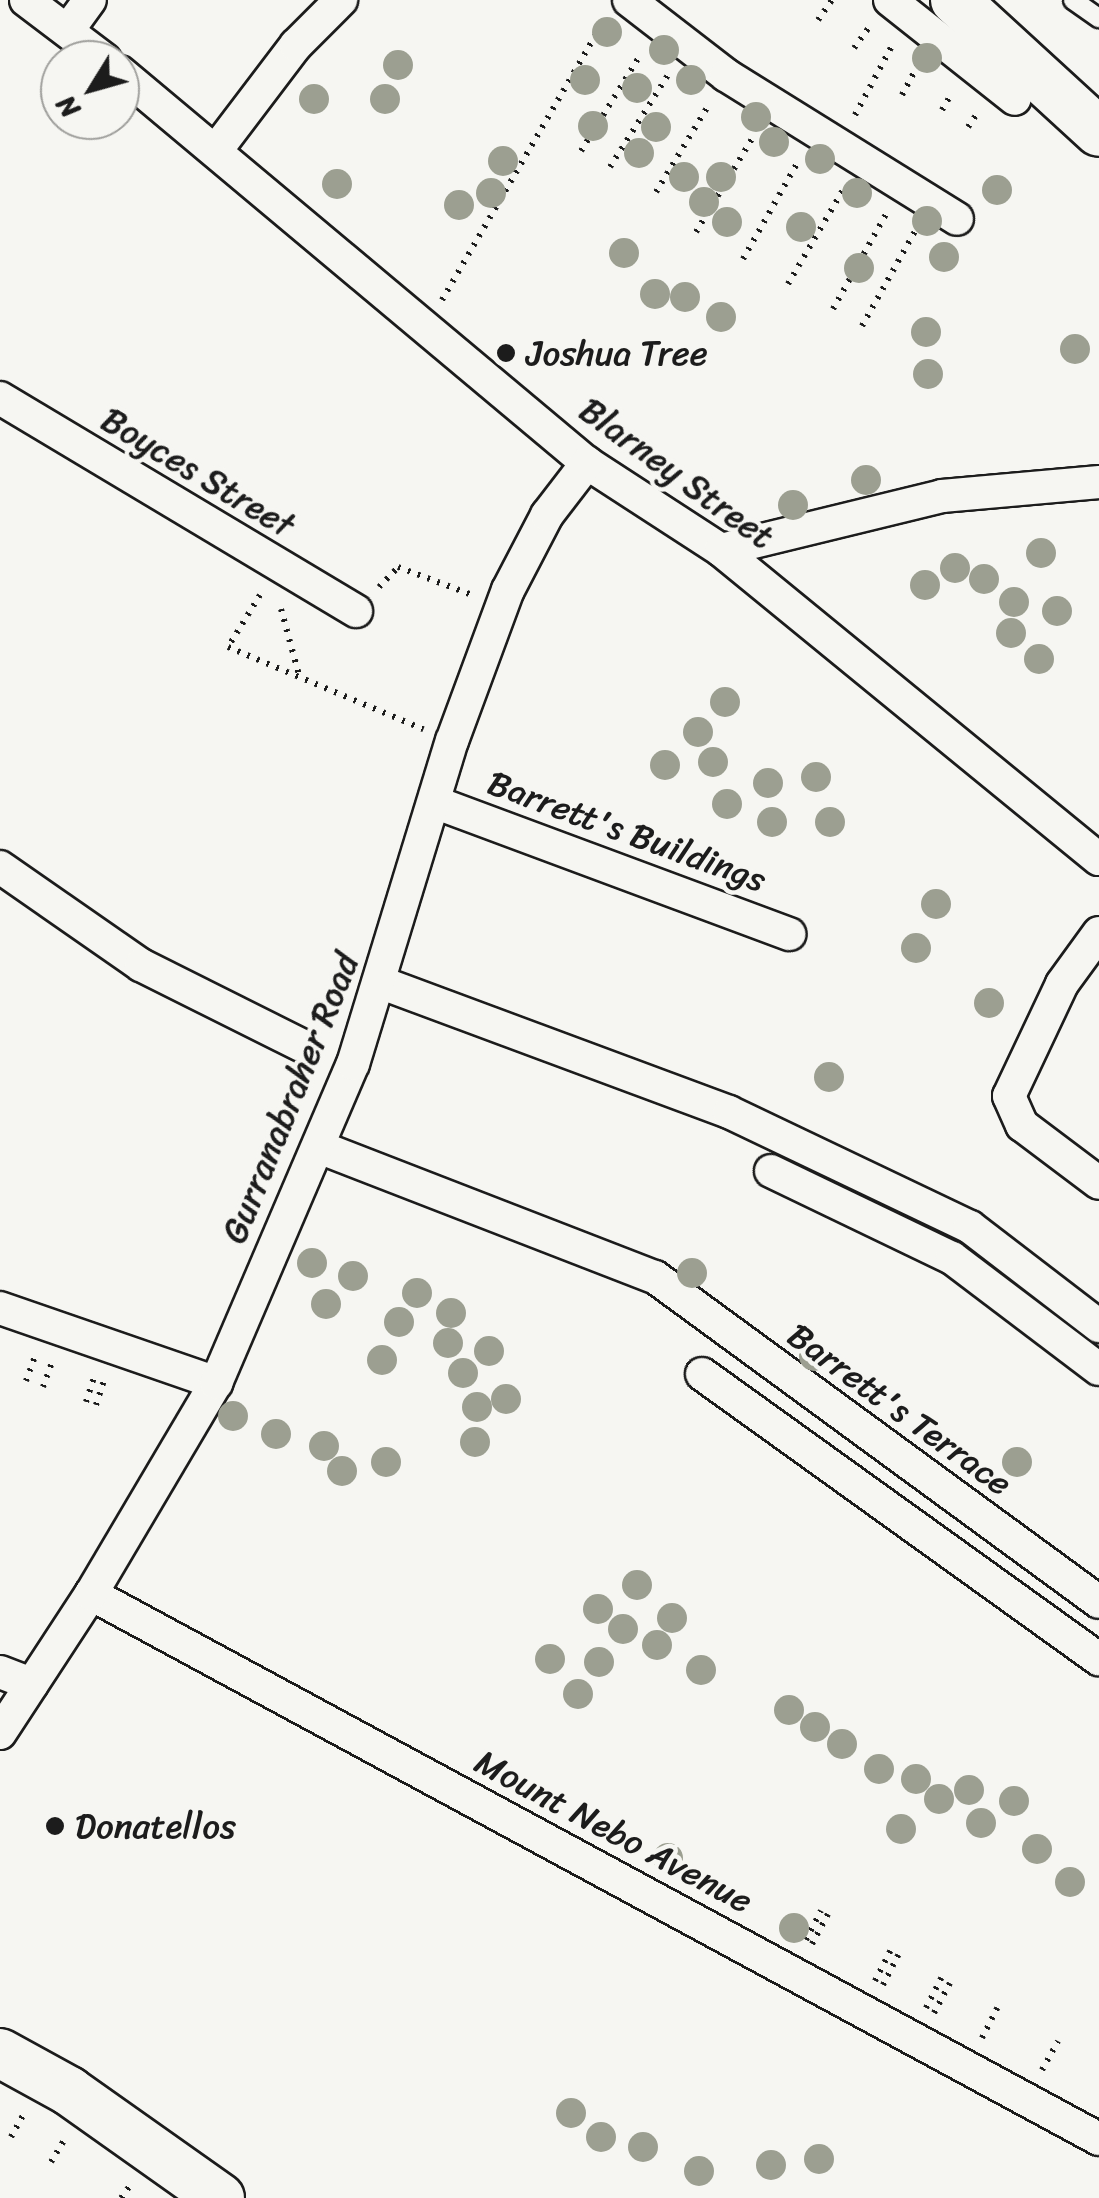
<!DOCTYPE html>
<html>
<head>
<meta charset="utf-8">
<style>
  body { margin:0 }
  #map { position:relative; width:1099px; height:2198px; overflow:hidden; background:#f6f6f2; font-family:Sriracha,sans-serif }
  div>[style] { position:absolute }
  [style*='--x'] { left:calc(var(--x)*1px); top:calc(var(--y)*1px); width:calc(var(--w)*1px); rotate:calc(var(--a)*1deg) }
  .path>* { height:6px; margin-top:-3px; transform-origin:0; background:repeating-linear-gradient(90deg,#1c1c1c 0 2.5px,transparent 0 10.5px) }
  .roads { filter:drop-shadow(2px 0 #1c1c1c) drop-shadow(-2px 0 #1c1c1c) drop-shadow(0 2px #1c1c1c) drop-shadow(0 -2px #1c1c1c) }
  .lane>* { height:18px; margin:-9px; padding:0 9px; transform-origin:9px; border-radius:9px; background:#f6f6f2 }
  .street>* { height:32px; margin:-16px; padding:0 16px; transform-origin:16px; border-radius:16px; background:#f6f6f2 }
  .secondary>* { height:48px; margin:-24px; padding:0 24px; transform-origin:24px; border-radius:24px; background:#f6f6f2 }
  .trees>* { width:30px; height:30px; margin:-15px; border-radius:50%; background:#9c9f91 }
  .dots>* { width:28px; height:28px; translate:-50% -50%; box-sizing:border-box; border:5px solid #f6f6f2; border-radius:50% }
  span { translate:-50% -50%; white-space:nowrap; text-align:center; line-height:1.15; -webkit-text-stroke:9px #f6f6f2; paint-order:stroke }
  .poi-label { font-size:35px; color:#1c1c1c }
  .left { translate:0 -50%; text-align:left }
  .street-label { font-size:35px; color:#1c1c1c }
  .north { position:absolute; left:40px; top:40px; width:100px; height:100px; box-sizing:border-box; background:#f6f6f2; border:2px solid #9f9f9c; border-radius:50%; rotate:233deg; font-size:28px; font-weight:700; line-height:40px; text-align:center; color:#1c1c1c }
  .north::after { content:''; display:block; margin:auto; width:35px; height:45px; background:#1c1c1c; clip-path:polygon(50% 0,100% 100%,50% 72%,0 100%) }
</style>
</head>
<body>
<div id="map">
  <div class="path">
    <div style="--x:818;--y:20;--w:24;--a:-55"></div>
    <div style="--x:854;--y:48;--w:29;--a:-54"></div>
    <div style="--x:902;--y:95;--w:34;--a:-62"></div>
    <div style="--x:942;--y:110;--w:20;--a:-60"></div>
    <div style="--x:855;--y:115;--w:83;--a:-61.9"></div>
    <div style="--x:968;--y:127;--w:18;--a:-56"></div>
    <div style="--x:581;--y:151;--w:114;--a:-58.3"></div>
    <div style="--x:610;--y:167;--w:109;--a:-57.8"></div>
    <div style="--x:656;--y:192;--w:104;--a:-58.8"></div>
    <div style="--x:696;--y:232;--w:114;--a:-59"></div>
    <div style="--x:743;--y:259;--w:114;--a:-60.5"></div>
    <div style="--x:788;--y:284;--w:109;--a:-59.7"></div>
    <div style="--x:442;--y:300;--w:323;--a:-59.9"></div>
    <div style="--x:833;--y:309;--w:109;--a:-60.8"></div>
    <div style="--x:862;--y:326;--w:109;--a:-60.8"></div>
    <div style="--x:379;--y:587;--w:28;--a:-46"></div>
    <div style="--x:398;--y:567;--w:79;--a:20.7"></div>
    <div style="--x:260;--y:595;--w:61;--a:121.6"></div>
    <div style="--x:228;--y:647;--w:212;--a:22.8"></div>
    <div style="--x:281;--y:609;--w:68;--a:74.7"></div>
    <div style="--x:26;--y:1381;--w:29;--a:-70"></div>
    <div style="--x:43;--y:1387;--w:29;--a:-70"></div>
    <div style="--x:86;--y:1402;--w:28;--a:-72"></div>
    <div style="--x:96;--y:1405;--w:28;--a:-72"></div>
    <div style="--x:806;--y:1940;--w:33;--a:-63"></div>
    <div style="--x:812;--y:1944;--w:34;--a:-62"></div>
    <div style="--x:875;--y:1981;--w:34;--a:-63"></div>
    <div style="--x:883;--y:1985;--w:34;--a:-63"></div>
    <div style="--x:926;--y:2008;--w:34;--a:-63"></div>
    <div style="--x:934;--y:2013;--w:34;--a:-62"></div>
    <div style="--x:982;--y:2038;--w:34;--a:-63"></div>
    <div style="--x:1042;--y:2070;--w:33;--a:-61"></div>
    <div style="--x:11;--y:2137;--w:26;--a:-61"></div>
    <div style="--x:51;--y:2162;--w:29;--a:-59"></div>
    <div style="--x:121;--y:2198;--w:19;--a:-54"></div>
  </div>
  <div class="roads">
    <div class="lane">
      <div style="--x:1073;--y:0;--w:32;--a:35"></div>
    </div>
    <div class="street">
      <div style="--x:26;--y:0;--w:99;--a:37.2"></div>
      <div style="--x:629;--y:0;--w:123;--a:37.7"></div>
      <div style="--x:726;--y:75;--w:272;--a:31.9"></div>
      <div style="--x:890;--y:0;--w:159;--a:38.4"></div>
      <div style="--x:68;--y:30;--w:37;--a:-54"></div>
      <div style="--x:120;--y:72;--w:609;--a:39.94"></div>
      <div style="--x:587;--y:463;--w:160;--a:33"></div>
      <div style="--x:721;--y:550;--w:488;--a:39.3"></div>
      <div style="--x:217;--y:149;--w:131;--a:-52.8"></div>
      <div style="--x:296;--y:45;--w:64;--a:-45"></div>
      <div style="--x:0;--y:398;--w:415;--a:30.9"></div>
      <div style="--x:721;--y:550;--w:228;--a:-13.7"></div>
      <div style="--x:942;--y:496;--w:158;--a:-5.1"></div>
      <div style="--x:437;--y:803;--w:376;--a:20.4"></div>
      <div style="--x:0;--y:867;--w:172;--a:34.8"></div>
      <div style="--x:141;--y:965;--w:179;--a:26.6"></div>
      <div style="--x:1099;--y:933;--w:63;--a:126"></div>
      <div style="--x:1062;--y:984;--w:124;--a:115.3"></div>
      <div style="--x:1009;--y:1096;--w:32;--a:66"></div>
      <div style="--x:1022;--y:1125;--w:96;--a:37"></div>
      <div style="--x:382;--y:983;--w:370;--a:20.4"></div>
      <div style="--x:729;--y:1112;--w:267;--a:25.5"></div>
      <div style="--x:970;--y:1227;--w:163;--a:37.5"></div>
      <div style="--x:319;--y:1147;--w:360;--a:21.2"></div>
      <div style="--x:655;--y:1277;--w:550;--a:36.2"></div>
      <div style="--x:771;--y:1171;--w:201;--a:25.7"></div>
      <div style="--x:952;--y:1258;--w:184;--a:37.1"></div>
      <div style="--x:0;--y:1308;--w:229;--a:19.1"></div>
      <div style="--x:702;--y:1374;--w:489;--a:35.7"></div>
      <div style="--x:91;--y:1594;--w:1146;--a:28.4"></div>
      <div style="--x:0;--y:1672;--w:34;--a:21"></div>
      <div style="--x:0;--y:1733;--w:166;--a:-56.8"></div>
      <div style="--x:91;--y:1594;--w:245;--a:-59.4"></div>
      <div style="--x:216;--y:1383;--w:347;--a:-66.8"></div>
      <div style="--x:353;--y:1064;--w:338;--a:-73"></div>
      <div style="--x:452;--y:741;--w:161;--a:-69.7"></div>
      <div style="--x:508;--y:590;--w:85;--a:-62.5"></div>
      <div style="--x:547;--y:515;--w:66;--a:-52.4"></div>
    </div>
    <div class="secondary">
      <div style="--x:955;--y:0;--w:195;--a:42.5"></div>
      <div style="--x:0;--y:2053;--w:79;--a:28.8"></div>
      <div style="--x:69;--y:2091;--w:185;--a:35.3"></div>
    </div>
  </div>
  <div class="trees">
    <div style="left:607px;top:32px"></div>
    <div style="left:664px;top:50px"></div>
    <div style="left:927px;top:58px"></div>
    <div style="left:398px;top:65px"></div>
    <div style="left:585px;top:80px"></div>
    <div style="left:691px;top:80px"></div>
    <div style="left:637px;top:88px"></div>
    <div style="left:314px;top:99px"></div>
    <div style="left:385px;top:99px"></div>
    <div style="left:756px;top:117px"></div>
    <div style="left:593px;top:126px"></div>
    <div style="left:656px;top:127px"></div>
    <div style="left:774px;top:142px"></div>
    <div style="left:639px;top:153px"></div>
    <div style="left:820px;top:159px"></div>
    <div style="left:503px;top:161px"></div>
    <div style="left:684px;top:177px"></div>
    <div style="left:721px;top:177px"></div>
    <div style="left:337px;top:184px"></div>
    <div style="left:997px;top:190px"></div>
    <div style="left:491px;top:193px"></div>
    <div style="left:857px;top:193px"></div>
    <div style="left:704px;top:202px"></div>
    <div style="left:459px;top:205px"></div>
    <div style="left:927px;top:221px"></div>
    <div style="left:727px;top:222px"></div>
    <div style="left:801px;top:227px"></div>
    <div style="left:624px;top:253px"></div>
    <div style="left:944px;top:257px"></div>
    <div style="left:859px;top:268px"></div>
    <div style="left:655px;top:294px"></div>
    <div style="left:685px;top:297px"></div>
    <div style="left:721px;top:317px"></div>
    <div style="left:926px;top:332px"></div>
    <div style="left:1075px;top:349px"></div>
    <div style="left:928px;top:374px"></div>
    <div style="left:866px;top:480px"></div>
    <div style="left:793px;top:505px"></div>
    <div style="left:1041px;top:553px"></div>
    <div style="left:955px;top:568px"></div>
    <div style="left:984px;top:579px"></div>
    <div style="left:925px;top:585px"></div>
    <div style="left:1014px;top:602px"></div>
    <div style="left:1057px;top:611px"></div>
    <div style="left:1011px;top:633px"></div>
    <div style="left:1039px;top:659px"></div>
    <div style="left:725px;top:702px"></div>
    <div style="left:698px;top:732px"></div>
    <div style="left:713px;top:762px"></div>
    <div style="left:665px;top:765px"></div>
    <div style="left:816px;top:777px"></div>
    <div style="left:768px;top:783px"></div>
    <div style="left:727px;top:804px"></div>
    <div style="left:772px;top:822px"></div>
    <div style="left:830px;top:822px"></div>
    <div style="left:936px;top:904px"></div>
    <div style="left:916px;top:948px"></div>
    <div style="left:989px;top:1003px"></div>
    <div style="left:829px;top:1077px"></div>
    <div style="left:312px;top:1263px"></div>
    <div style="left:692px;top:1273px"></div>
    <div style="left:353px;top:1276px"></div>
    <div style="left:417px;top:1293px"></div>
    <div style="left:326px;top:1304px"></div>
    <div style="left:451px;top:1313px"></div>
    <div style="left:399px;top:1322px"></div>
    <div style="left:448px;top:1343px"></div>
    <div style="left:489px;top:1351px"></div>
    <div style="left:814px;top:1356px"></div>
    <div style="left:382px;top:1360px"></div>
    <div style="left:463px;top:1373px"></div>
    <div style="left:506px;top:1399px"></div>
    <div style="left:477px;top:1407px"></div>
    <div style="left:233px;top:1416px"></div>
    <div style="left:276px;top:1434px"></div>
    <div style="left:475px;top:1442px"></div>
    <div style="left:324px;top:1446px"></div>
    <div style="left:386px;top:1462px"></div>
    <div style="left:1017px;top:1462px"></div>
    <div style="left:342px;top:1471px"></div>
    <div style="left:637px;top:1585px"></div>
    <div style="left:598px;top:1609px"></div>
    <div style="left:672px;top:1618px"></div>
    <div style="left:623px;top:1629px"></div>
    <div style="left:657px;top:1645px"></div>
    <div style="left:550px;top:1659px"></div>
    <div style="left:599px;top:1662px"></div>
    <div style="left:701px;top:1670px"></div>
    <div style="left:578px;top:1694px"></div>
    <div style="left:789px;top:1710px"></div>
    <div style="left:815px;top:1727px"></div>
    <div style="left:842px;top:1744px"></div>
    <div style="left:879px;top:1769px"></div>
    <div style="left:916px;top:1779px"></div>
    <div style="left:969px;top:1790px"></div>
    <div style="left:939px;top:1799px"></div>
    <div style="left:1014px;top:1801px"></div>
    <div style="left:981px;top:1823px"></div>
    <div style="left:901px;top:1829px"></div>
    <div style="left:1037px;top:1849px"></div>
    <div style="left:668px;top:1858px"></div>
    <div style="left:1070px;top:1882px"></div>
    <div style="left:794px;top:1928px"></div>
    <div style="left:571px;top:2113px"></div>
    <div style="left:601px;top:2137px"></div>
    <div style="left:643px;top:2147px"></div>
    <div style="left:819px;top:2159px"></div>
    <div style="left:771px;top:2165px"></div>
    <div style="left:699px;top:2171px"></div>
  </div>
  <div class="dots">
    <div style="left:506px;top:353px;background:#1c1c1c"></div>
    <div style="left:55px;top:1826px;background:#1c1c1c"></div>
  </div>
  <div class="poi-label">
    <span class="left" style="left:526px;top:353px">Joshua Tree</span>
    <span class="left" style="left:75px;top:1826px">Donatellos</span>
  </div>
  <div class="street-label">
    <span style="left:198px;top:472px;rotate:31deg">Boyces Street</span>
    <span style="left:677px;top:473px;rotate:36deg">Blarney Street</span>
    <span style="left:627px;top:831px;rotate:20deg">Barrett's Buildings</span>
    <span style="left:290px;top:1098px;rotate:-68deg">Gurranabraher Road</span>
    <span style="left:900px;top:1409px;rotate:36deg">Barrett's Terrace</span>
    <span style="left:614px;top:1831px;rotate:28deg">Mount Nebo Avenue</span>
  </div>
  <div class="north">N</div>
</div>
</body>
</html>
